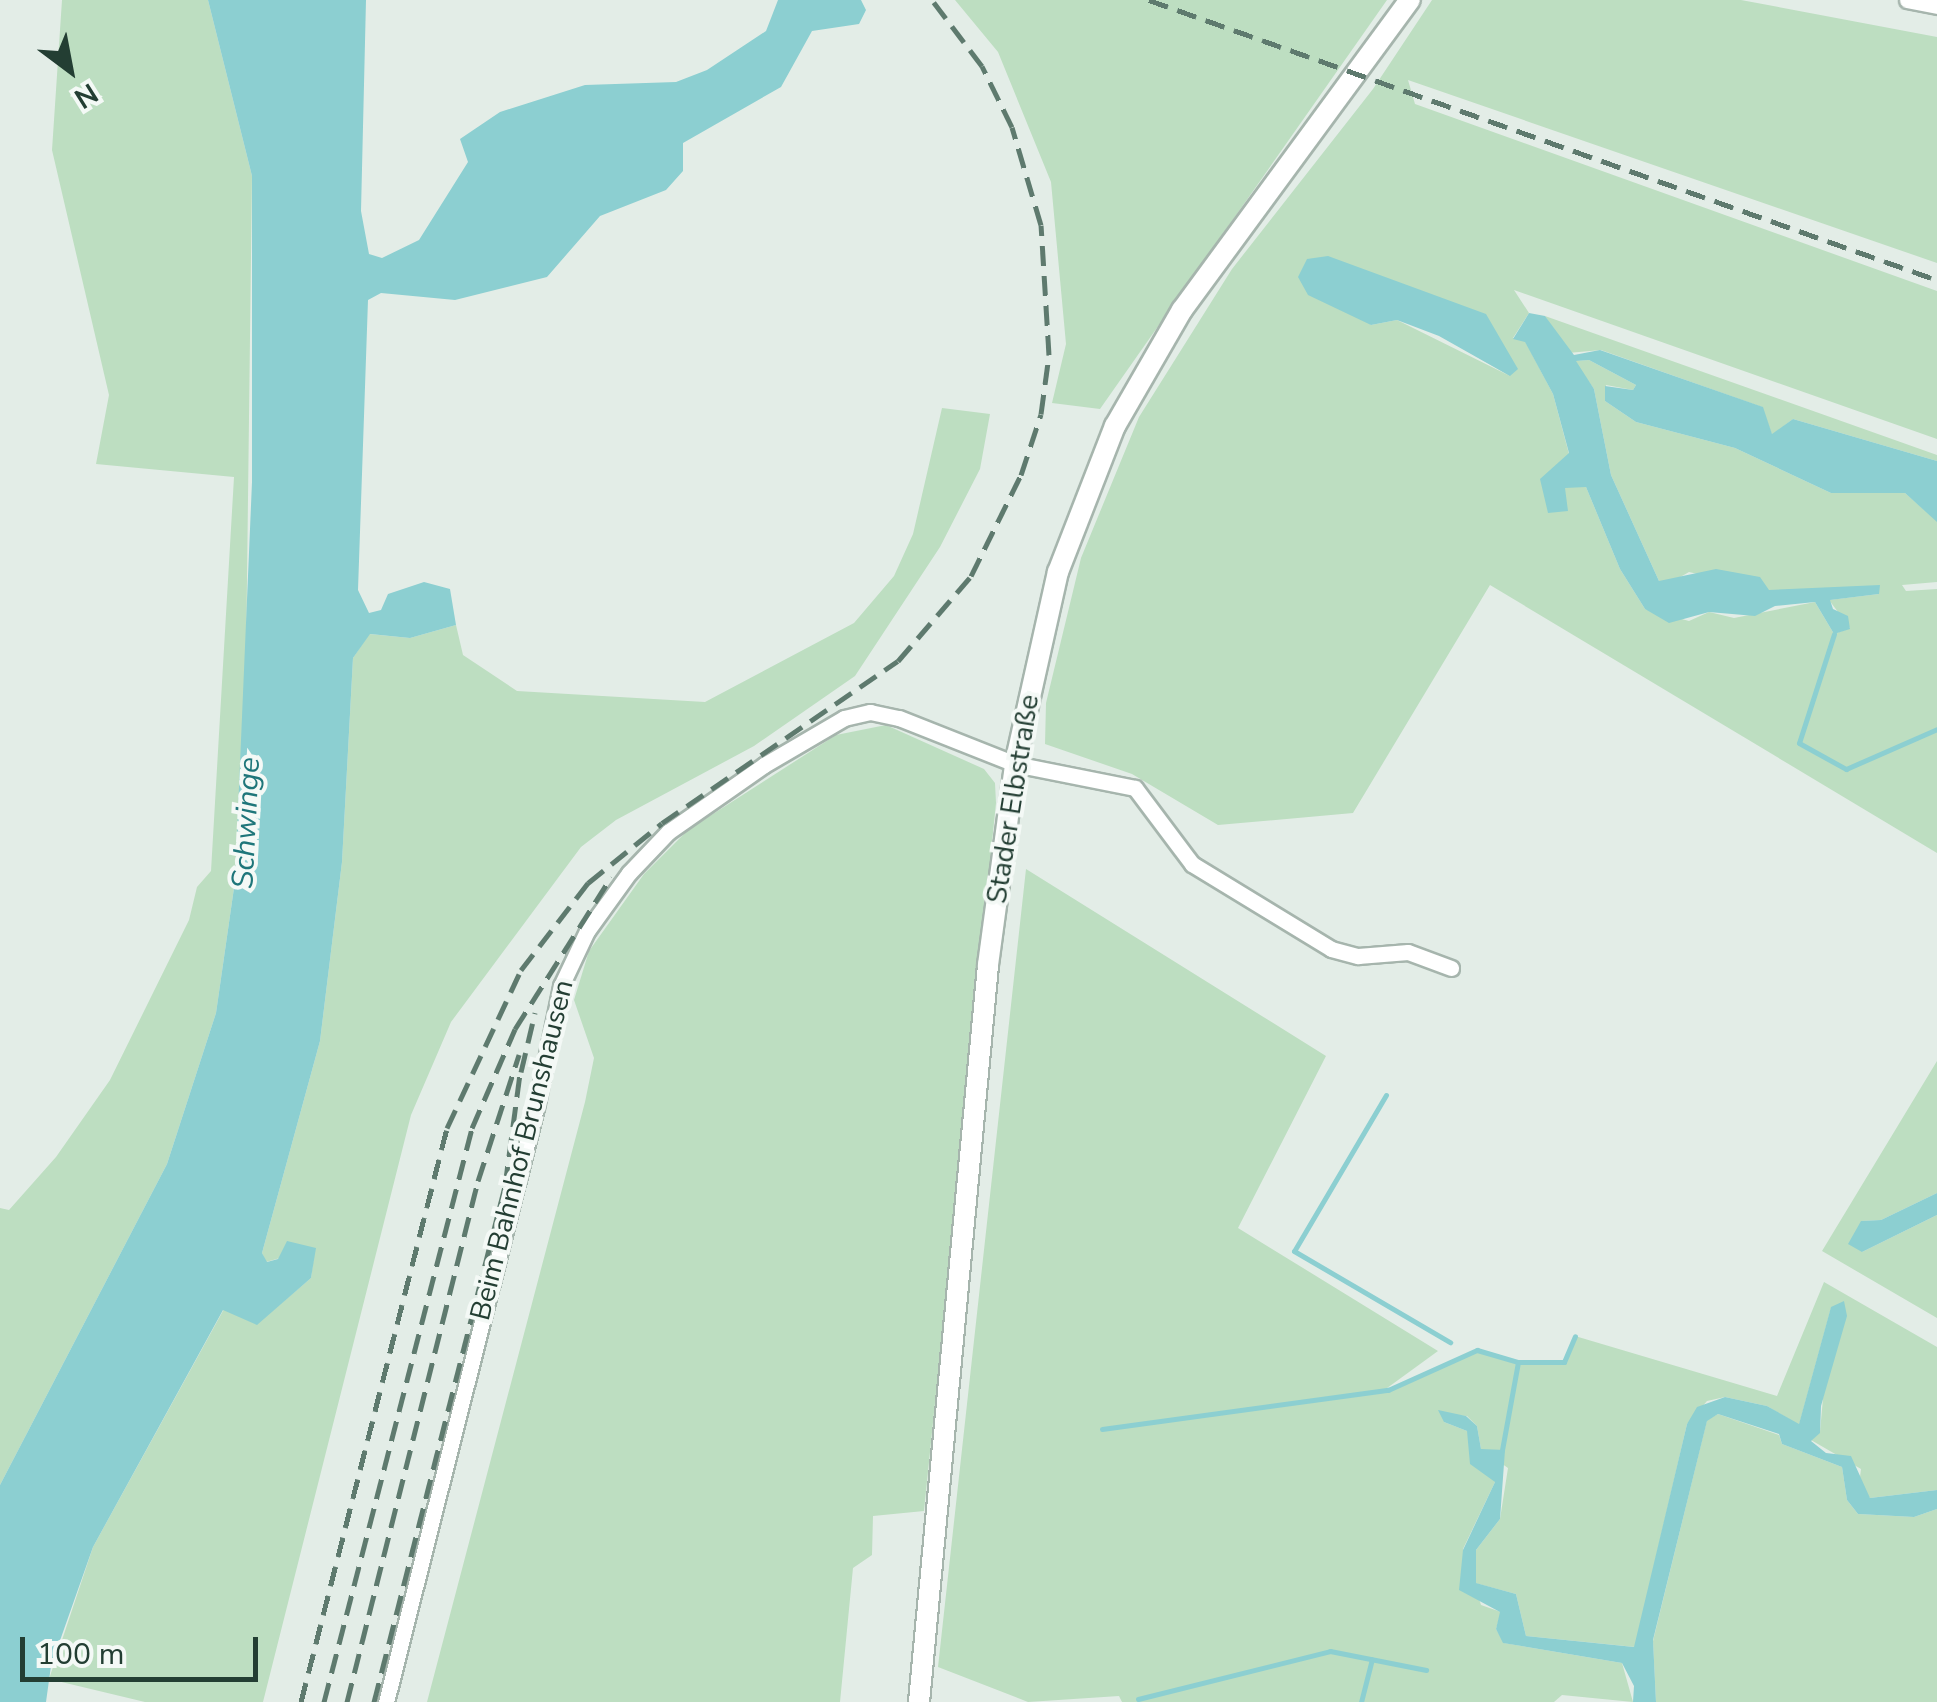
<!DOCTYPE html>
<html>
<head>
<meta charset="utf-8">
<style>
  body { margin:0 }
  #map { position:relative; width:1937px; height:1702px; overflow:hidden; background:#e3ede7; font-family:"Nunito Sans",sans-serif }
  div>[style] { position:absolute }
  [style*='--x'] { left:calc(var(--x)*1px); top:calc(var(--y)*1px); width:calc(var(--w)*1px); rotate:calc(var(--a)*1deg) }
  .green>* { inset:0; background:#bddec1 }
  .water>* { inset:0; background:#8ccfd1 }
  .stream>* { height:5px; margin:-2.5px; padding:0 2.5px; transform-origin:2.5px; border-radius:2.5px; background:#8ccfd1 }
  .roads { filter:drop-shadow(2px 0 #a6b5ad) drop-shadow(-2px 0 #a6b5ad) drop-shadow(0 2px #a6b5ad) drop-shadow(0 -2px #a6b5ad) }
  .minor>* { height:15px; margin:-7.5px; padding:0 7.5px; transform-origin:7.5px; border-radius:7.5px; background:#fff }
  .tertiary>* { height:20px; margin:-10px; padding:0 10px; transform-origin:10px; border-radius:10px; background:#fff }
  .rail>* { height:5px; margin-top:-2.5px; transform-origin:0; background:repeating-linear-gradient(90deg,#5e7a6e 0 20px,transparent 0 30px) }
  span { translate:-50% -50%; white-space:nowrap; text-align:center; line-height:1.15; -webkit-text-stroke:8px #f4f9f6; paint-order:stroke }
  .street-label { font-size:28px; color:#233e33 }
  .water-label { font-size:30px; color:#1e767a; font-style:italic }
  .north { position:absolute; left:20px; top:20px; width:100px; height:100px; -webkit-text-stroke:8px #f4f9f6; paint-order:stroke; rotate:148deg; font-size:28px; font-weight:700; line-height:40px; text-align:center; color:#233e33 }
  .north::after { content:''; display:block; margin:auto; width:35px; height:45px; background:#233e33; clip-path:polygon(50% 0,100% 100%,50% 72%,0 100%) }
  .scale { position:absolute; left:20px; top:1637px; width:238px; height:45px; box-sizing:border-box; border:5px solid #233e33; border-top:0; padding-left:12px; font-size:30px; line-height:35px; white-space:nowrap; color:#233e33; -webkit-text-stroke:8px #f4f9f6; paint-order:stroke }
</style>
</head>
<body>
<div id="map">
  <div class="green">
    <div style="clip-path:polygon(62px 0,208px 0,252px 176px,245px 741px,235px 881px,216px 1013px,167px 1164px,0 1485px,0 1208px,9px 1210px,56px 1157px,110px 1080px,189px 920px,197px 887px,211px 871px,234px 477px,96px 464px,109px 395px,52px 150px)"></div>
    <div style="clip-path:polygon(955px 0,1387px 0,1100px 409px,1052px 403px,1066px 344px,1051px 182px,998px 52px)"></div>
    <div style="clip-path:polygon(evenodd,1432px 0,1741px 0,1937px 37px,1937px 263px,1408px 80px,1415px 104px,1937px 291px,1937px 439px,1514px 290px,1529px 313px,1513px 338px,1525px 341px,1553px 394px,1569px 454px,1565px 488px,1574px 482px,1586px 487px,1620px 569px,1645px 609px,1689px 621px,1709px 612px,1734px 618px,1815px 602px,1834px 634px,1850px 628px,1829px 600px,1879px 594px,1768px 590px,1689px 572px,1670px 583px,1659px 581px,1611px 475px,1594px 389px,1574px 361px,1589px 360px,1636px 385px,1633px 390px,1606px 385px,1605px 401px,1636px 422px,1735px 448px,1831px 493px,1905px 493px,1937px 521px,1937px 582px,1902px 585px,1906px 591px,1937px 589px,1937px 853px,1490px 585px,1353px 813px,1218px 825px,1132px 774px,1045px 744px,1046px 703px,1081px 558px,1139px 417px,1232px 269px,1373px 89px,1432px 0,1307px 259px,1510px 376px,1397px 320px,1371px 325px,1307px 259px)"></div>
    <div style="clip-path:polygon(1545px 316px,1937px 455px,1937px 461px,1793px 419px,1772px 435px,1762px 407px,1601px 350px,1568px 353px)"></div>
    <div style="clip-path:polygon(942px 408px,990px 414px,980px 469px,940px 547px,855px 676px,754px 746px,616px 820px,581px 847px,451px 1022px,411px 1115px,263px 1702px,145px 1702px,49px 1679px,93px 1547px,224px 1309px,257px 1324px,311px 1278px,315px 1248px,266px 1262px,262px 1253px,320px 1041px,342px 862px,353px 658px,369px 634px,410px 638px,456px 625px,463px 655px,517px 691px,705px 702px,854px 623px,894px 576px,913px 534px)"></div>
    <div style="clip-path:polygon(886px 725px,984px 769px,995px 783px,996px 803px,924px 1511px,873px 1516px,872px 1555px,853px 1568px,840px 1702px,427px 1702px,585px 1102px,594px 1058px,574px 1000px,589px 951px,644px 874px,688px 830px,836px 735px)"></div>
    <div style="clip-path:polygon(1026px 869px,1326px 1056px,1238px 1228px,1438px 1351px,1383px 1391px,1477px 1350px,1518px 1362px,1564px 1362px,1575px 1336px,1777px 1396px,1824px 1282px,1937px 1347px,1937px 1490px,1870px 1498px,1859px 1485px,1861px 1469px,1811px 1440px,1820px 1432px,1831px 1308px,1799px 1425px,1767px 1406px,1725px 1397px,1707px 1401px,1687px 1424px,1635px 1647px,1526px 1636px,1516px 1594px,1475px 1583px,1476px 1550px,1500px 1519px,1508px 1468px,1481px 1449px,1477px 1426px,1467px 1416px,1450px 1415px,1444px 1422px,1467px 1431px,1495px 1482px,1463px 1549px,1481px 1605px,1501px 1612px,1496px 1629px,1504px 1643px,1622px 1663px,1633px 1702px,1562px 1695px,1554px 1702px,1122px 1702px,1119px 1696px,1028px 1702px,938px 1667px)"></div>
    <div style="clip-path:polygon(1937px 1061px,1937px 1193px,1881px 1220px,1861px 1221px,1862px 1252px,1937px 1215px,1937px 1318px,1822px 1251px)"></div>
    <div style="clip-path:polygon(1718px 1414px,1779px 1435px,1782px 1444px,1842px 1467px,1847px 1500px,1858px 1514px,1914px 1517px,1937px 1509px,1937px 1702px,1656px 1702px,1653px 1641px,1707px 1420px)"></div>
  </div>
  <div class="water">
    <div style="clip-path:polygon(208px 0,366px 0,361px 211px,369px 254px,382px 258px,419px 240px,468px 162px,460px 139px,500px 112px,585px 85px,676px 82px,707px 70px,766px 31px,778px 0,861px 0,866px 10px,859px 24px,812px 31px,781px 87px,683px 143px,683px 171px,666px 190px,600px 216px,547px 277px,455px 300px,381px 293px,368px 300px,358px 590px,369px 613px,381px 610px,388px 594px,424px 582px,450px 589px,456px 625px,410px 638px,370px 634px,353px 658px,342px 862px,320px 1041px,262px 1253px,267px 1262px,278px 1259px,287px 1241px,316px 1248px,311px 1278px,257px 1325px,223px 1310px,93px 1547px,51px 1666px,46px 1702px,0 1702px,0 1485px,167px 1164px,216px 1013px,235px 881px,252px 482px,252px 176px)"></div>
    <div style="clip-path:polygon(1328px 256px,1486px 314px,1518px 369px,1510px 376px,1439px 336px,1397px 320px,1371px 325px,1308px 295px,1298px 277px,1307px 259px)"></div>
    <div style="clip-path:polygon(1529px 313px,1545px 316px,1574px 355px,1600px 350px,1763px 407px,1772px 434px,1793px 419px,1937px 461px,1937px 522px,1905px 493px,1831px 493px,1735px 448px,1636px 422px,1605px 401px,1605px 386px,1633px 390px,1636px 385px,1589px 360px,1576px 361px,1594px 389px,1611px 475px,1659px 581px,1716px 569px,1760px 577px,1769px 590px,1880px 585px,1879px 594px,1830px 600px,1833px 609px,1848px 616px,1850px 629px,1834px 634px,1815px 602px,1775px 606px,1755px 616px,1709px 612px,1669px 623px,1645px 609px,1620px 569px,1586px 487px,1565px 488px,1568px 511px,1548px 513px,1540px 479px,1569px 453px,1553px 394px,1525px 342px,1513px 339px)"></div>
    <div style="clip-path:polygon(1937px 1193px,1937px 1215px,1862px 1252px,1848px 1244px,1861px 1221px,1881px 1220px)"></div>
    <div style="clip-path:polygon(1844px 1301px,1847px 1316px,1821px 1406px,1820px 1433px,1811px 1441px,1826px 1453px,1851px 1456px,1870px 1498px,1937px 1490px,1937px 1509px,1914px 1517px,1858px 1514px,1847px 1500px,1842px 1467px,1782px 1444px,1779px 1434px,1718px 1414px,1707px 1421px,1653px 1640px,1656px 1702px,1633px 1702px,1634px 1686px,1622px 1663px,1503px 1643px,1496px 1629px,1500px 1612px,1459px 1590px,1463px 1550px,1495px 1482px,1470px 1464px,1467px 1431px,1444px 1422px,1438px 1410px,1466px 1416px,1477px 1426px,1481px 1449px,1505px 1450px,1500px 1519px,1476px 1550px,1476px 1583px,1516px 1594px,1526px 1636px,1634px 1647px,1687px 1424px,1697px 1407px,1725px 1397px,1767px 1406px,1799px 1424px,1831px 1307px)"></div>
  </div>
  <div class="stream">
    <div style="--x:1834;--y:634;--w:114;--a:107.8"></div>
    <div style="--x:1799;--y:743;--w:54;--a:29"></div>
    <div style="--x:1846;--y:769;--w:99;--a:-23.7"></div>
    <div style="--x:1386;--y:1095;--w:181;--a:120.5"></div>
    <div style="--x:1294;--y:1251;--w:181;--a:30.3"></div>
    <div style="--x:1102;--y:1429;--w:289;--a:-7.8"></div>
    <div style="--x:1388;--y:1390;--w:98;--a:-24.2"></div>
    <div style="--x:1477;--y:1350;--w:43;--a:16.3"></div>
    <div style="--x:1502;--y:1450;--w:89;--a:-79.7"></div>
    <div style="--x:1518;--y:1362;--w:46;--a:0"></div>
    <div style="--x:1564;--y:1362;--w:28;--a:-67"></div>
    <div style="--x:1138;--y:1699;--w:198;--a:-14"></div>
    <div style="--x:1330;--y:1651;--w:98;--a:11.2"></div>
    <div style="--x:1361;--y:1702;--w:44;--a:-75.7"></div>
  </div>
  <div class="roads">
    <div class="minor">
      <div style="--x:1907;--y:0;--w:31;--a:11"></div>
      <div style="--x:386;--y:1702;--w:613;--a:-75.83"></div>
      <div style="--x:536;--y:1108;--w:125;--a:-78.4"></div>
      <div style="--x:561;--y:986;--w:61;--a:-64.7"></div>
      <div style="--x:587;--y:931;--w:72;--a:-54.1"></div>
      <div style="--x:629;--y:873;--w:57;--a:-46.4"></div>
      <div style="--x:668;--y:832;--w:117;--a:-34.9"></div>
      <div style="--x:764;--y:765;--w:93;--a:-30.4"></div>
      <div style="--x:844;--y:718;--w:27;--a:-13"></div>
      <div style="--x:870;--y:712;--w:30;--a:12"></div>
      <div style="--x:899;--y:718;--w:125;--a:21.6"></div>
      <div style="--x:1015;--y:764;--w:122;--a:11.3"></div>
      <div style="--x:1135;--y:788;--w:95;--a:53.1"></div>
      <div style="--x:1192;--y:864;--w:163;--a:31.4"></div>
      <div style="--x:1331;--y:949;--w:28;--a:15"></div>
      <div style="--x:1358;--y:956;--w:50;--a:-4.6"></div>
      <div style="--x:1408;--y:952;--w:46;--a:20.4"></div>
    </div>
    <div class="tertiary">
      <div style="--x:919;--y:1702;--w:740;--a:-84.65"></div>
      <div style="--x:988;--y:965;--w:203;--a:-82.3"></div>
      <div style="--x:1015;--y:764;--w:197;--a:-77.4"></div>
      <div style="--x:1058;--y:572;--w:157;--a:-68.7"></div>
      <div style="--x:1115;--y:426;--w:134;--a:-60"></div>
      <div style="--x:1182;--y:310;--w:385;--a:-53.7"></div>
    </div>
  </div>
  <div class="rail">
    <div style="--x:1149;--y:0;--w:836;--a:19.56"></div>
    <div style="--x:521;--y:1072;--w:61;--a:-76.7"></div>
    <div style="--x:301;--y:1702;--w:592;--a:-75.73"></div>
    <div style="--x:447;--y:1128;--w:174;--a:-64.9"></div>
    <div style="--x:521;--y:970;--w:110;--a:-52.4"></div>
    <div style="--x:588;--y:883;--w:95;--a:-39"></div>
    <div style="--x:662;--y:823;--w:286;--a:-34.5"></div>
    <div style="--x:898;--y:661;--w:112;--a:-49.3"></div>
    <div style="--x:971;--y:576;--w:113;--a:-63.7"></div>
    <div style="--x:1021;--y:475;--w:64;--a:-71.8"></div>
    <div style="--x:1041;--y:414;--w:60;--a:-82.3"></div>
    <div style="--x:1049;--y:355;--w:130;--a:-93.5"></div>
    <div style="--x:1041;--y:225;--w:102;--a:-106.5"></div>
    <div style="--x:1012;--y:127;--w:68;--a:-116.2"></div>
    <div style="--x:982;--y:66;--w:83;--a:-127.1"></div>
    <div style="--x:324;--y:1702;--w:593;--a:-75.54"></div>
    <div style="--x:472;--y:1128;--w:108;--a:-66.5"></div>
    <div style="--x:515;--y:1029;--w:180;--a:-57.7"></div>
    <div style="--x:347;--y:1702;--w:537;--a:-75.89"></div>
    <div style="--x:478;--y:1181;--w:133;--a:-72"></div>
    <div style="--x:374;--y:1702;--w:532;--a:-75.75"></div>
    <div style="--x:505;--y:1186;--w:113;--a:-82.4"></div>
  </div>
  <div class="street-label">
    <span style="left:1013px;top:799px;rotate:-81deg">Stader Elbstraße</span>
    <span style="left:522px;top:1150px;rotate:-76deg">Beim Bahnhof Brunshausen</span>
  </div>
  <div class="water-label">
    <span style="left:247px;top:823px;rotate:-87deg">Schwinge</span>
  </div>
  <div class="north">N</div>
  <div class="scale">100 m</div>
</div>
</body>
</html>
